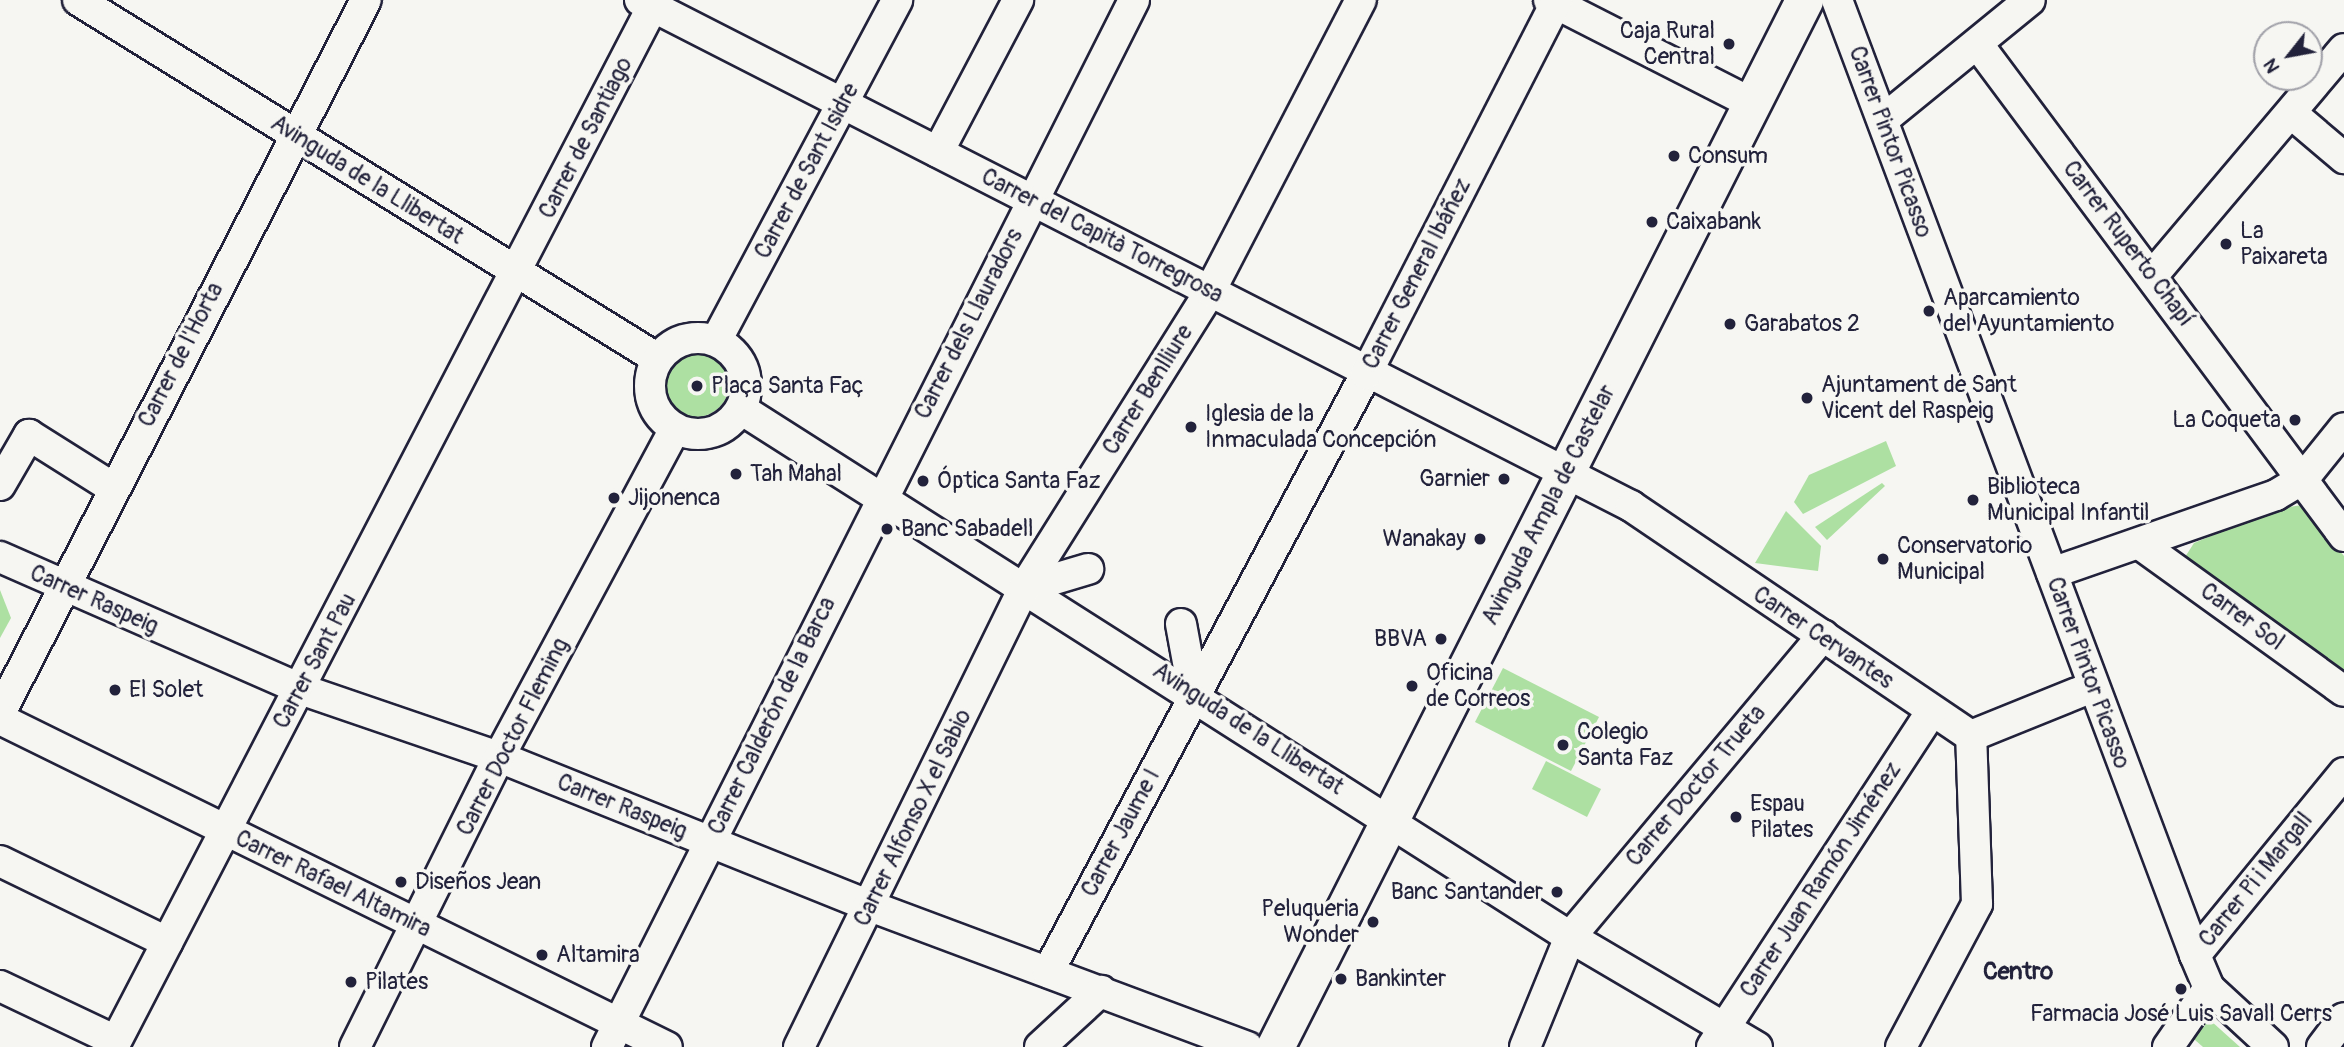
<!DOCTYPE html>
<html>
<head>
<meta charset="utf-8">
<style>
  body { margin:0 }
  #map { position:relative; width:2344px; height:1047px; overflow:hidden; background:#f6f6f2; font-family:Pangolin,sans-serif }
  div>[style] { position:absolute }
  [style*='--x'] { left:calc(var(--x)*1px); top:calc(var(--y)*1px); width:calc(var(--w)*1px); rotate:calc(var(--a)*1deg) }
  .green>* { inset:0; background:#ade0a2 }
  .round { border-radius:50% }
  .roads { filter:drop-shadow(2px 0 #22223b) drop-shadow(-2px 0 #22223b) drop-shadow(0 2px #22223b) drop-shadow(0 -2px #22223b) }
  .minor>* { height:30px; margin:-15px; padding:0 15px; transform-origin:15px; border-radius:15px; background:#f6f6f2 }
  .minor>.ring { margin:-15px; padding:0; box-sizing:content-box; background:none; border:30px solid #f6f6f2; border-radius:50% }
  .major>* { height:37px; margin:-18.5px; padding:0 18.5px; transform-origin:18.5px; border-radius:18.5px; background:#f6f6f2 }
  .dots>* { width:19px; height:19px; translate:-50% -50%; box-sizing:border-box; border:4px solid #f6f6f2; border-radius:50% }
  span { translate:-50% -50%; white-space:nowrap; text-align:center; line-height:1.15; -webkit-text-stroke:7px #f6f6f2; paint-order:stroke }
  .poi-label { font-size:23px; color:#22223b }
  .right { translate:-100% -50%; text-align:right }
  .left { translate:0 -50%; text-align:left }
  .street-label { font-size:23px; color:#22223b }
  .neighbourhood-label { font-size:24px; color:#22223b; font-weight:700 }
  .north { position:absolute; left:2253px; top:21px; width:70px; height:70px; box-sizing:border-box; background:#f6f6f2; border:2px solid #a1a1a9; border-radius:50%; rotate:239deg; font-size:19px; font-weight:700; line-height:28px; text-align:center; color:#22223b }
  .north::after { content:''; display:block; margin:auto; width:24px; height:32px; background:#22223b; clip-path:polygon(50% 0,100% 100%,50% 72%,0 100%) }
</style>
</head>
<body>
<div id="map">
  <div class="green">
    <div class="round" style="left:663px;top:351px;width:66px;height:66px"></div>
    <div style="clip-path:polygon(1886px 441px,1896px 466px,1803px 514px,1794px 502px,1809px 475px)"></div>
    <div style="clip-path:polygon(1882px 483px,1885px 486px,1827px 540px,1815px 527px)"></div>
    <div style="clip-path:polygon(2302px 505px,2344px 556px,2344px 670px,2321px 653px,2312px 663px,2178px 568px,2194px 543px,2276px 509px)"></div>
    <div style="clip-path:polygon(1786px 511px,1821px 546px,1818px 571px,1755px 563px)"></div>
    <div style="clip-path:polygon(0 590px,11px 618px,0 638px)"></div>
    <div style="clip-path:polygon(1503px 668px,1599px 717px,1571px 771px,1475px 722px)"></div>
    <div style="clip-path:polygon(1546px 761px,1601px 789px,1587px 817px,1532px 789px)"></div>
    <div style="clip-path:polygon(2201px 1012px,2240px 1047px,2203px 1047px,2187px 1033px)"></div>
  </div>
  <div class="roads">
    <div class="minor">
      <div style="--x:78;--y:0;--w:682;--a:31.76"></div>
      <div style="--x:640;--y:0;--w:1113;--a:27.05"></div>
      <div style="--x:1631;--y:506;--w:410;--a:34.1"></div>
      <div style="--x:1971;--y:736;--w:131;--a:-22"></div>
      <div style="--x:1549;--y:0;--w:227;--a:27"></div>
      <div style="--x:1837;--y:0;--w:1020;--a:69.45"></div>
      <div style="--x:2195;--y:955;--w:36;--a:67"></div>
      <div style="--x:2209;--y:988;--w:87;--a:42.7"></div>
      <div style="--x:1979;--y:46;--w:611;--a:53.32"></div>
      <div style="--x:2291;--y:113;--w:70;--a:40.3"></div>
      <div style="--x:1884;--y:119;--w:188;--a:-39.2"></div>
      <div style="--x:938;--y:152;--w:172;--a:-62.2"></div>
      <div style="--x:2152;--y:276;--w:297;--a:-49.8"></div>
      <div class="ring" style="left:650px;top:338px;width:66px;height:66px"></div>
      <div style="--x:716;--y:341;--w:386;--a:-62"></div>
      <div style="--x:741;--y:409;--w:983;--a:32.49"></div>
      <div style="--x:1570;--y:937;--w:217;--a:30.5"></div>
      <div style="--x:0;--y:485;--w:58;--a:-59.9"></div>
      <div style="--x:29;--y:435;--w:99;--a:32.2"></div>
      <div style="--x:2140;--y:544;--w:251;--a:35.8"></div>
      <div style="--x:0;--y:557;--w:328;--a:23.7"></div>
      <div style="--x:300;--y:689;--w:210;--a:18.9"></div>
      <div style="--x:499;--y:757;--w:400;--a:21.9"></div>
      <div style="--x:870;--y:906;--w:403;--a:20.5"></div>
      <div style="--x:2052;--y:573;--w:237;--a:-19.2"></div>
      <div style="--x:2276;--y:495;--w:31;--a:-31"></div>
      <div style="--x:2303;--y:479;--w:65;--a:-51.2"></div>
      <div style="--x:1024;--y:588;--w:67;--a:-16.5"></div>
      <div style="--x:1181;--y:624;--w:72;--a:79.6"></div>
      <div style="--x:0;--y:713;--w:801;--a:-62.83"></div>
      <div style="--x:0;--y:719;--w:743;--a:26.19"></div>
      <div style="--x:0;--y:861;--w:186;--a:25.9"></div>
      <div style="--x:2195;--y:955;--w:235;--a:-50.7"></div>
      <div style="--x:1048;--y:972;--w:677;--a:-62"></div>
      <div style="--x:1366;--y:374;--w:420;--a:-62.9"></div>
      <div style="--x:0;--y:986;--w:128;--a:25.4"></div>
      <div style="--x:113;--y:1047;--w:1179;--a:-62.59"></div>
      <div style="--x:355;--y:1047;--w:324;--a:-63.6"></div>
      <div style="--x:499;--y:757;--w:372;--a:-61.8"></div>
      <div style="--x:607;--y:1047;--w:1172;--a:-63.28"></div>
      <div style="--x:799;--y:1047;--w:511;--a:-63.89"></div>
      <div style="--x:1024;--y:588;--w:350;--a:-57.9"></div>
      <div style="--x:1210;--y:291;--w:328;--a:-62.6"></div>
      <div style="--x:1040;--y:1047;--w:83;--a:-42.6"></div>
      <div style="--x:1525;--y:1047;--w:119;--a:-67.8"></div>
      <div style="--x:1570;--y:937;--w:394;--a:-50"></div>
      <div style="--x:1712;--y:1047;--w:400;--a:-56.8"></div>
      <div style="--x:1901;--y:1047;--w:162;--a:-62"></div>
      <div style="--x:1977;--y:904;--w:168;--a:-92"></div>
      <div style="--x:2168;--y:1047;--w:72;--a:-55.2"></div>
      <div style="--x:2322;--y:1047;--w:36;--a:-53"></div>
    </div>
    <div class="major">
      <div style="--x:1275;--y:1047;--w:1173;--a:-63.19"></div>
    </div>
  </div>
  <div class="dots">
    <div style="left:1729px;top:44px;background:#22223b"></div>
    <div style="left:1674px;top:156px;background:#22223b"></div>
    <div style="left:1652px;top:222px;background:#22223b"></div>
    <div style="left:2226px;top:244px;background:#22223b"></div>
    <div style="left:1929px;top:311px;background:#22223b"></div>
    <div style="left:1730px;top:324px;background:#22223b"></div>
    <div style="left:697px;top:386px;background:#22223b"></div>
    <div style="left:1807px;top:398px;background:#22223b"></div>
    <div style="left:2295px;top:420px;background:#22223b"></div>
    <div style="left:1191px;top:427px;background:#22223b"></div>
    <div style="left:736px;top:474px;background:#22223b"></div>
    <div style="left:1504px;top:479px;background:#22223b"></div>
    <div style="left:923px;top:481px;background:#22223b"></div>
    <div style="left:614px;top:498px;background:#22223b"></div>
    <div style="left:1973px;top:500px;background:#22223b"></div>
    <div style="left:887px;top:529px;background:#22223b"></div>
    <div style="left:1480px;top:539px;background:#22223b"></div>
    <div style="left:1883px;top:559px;background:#22223b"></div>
    <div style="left:1441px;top:639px;background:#22223b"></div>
    <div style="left:1412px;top:686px;background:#22223b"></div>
    <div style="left:115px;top:690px;background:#22223b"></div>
    <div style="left:1563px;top:745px;background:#22223b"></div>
    <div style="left:1736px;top:817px;background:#22223b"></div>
    <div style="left:401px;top:882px;background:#22223b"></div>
    <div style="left:1557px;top:892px;background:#22223b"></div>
    <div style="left:1373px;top:922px;background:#22223b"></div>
    <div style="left:542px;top:955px;background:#22223b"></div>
    <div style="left:1341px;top:979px;background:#22223b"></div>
    <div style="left:351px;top:982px;background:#22223b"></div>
    <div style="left:2181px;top:989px;background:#22223b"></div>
  </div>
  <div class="poi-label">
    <span class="right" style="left:1715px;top:44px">Caja Rural<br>Central</span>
    <span class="left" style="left:1688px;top:156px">Consum</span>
    <span class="left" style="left:1666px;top:222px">Caixabank</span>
    <span class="left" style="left:2240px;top:244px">La<br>Paixareta</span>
    <span class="left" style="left:1943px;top:311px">Aparcamiento<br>del Ayuntamiento</span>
    <span class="left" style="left:1744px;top:324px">Garabatos 2</span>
    <span class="left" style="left:1821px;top:398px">Ajuntament de Sant<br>Vicent del Raspeig</span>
    <span class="left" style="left:711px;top:386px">Plaça Santa Faç</span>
    <span class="left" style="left:1205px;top:427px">Iglesia de la<br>Inmaculada Concepción</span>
    <span class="right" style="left:2281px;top:420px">La Coqueta</span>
    <span class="left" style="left:750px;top:474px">Tah Mahal</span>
    <span class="right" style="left:1490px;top:479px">Garnier</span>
    <span class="left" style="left:937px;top:481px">Óptica Santa Faz</span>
    <span class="left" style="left:1987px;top:500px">Biblioteca<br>Municipal Infantil</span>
    <span class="left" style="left:628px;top:498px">Jijonenca</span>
    <span class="left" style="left:901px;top:529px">Banc Sabadell</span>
    <span class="right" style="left:1466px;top:539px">Wanakay</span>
    <span class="left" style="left:1897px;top:559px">Conservatorio<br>Municipal</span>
    <span class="right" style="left:1427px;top:639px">BBVA</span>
    <span class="left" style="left:1426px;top:686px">Oficina<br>de Correos</span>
    <span class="left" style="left:129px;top:690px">El Solet</span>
    <span class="left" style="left:1577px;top:745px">Colegio<br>Santa Faz</span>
    <span class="left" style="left:1750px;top:817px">Espau<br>Pilates</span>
    <span class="left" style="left:415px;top:882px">Diseños Jean</span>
    <span class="right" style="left:1543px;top:892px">Banc Santander</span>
    <span class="right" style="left:1359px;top:922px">Peluqueria<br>Wonder</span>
    <span class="left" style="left:556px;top:955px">Altamira</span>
    <span class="left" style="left:1355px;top:979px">Bankinter</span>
    <span class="left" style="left:365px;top:982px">Pilates</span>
    <span style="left:2181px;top:1014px">Farmacia José Luis Savall Cerrs</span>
  </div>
  <div class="street-label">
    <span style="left:586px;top:138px;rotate:-63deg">Carrer de Santiago</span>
    <span style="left:1890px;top:142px;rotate:70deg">Carrer Pintor Picasso</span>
    <span style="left:807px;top:171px;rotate:-62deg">Carrer de Sant Isidre</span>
    <span style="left:367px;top:180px;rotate:32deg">Avinguda de la Llibertat</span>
    <span style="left:1102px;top:236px;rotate:27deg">Carrer del Capità Torregrosa</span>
    <span style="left:2128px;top:244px;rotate:53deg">Carrer Ruperto Chapí</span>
    <span style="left:1417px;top:274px;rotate:-63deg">Carrer General Ibáñez</span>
    <span style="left:969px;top:324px;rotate:-63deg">Carrer dels Llauradors</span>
    <span style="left:181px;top:355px;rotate:-63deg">Carrer de l'Horta</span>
    <span style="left:1148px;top:390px;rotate:-58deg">Carrer Benlliure</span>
    <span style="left:1549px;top:505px;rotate:-63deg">Avinguda Ampla de Castelar</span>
    <span style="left:94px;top:600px;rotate:24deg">Carrer Raspeig</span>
    <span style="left:2242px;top:617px;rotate:36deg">Carrer Sol</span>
    <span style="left:1823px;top:638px;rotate:34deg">Carrer Cervantes</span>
    <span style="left:315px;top:661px;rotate:-62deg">Carrer Sant Pau</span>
    <span style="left:2088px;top:673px;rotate:70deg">Carrer Pintor Picasso</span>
    <span style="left:772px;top:716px;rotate:-64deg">Carrer Calderón de la Barca</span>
    <span style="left:1248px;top:729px;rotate:33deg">Avinguda de la Llibertat</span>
    <span style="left:513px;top:737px;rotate:-63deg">Carrer Doctor Fleming</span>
    <span style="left:1696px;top:786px;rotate:-50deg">Carrer Doctor Trueta</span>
    <span style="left:622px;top:807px;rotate:22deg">Carrer Raspeig</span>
    <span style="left:913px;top:818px;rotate:-64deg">Carrer Alfonso X el Sabio</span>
    <span style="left:1121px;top:833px;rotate:-62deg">Carrer Jaume I</span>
    <span style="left:1821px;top:880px;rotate:-57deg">Carrer Juan Ramón Jiménez</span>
    <span style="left:2256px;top:880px;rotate:-51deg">Carrer Pi i Margall</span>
    <span style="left:333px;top:884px;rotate:26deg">Carrer Rafael Altamira</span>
  </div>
  <div class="neighbourhood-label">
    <span style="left:2018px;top:972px">Centro</span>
  </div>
  <div class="north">N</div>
</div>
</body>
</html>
